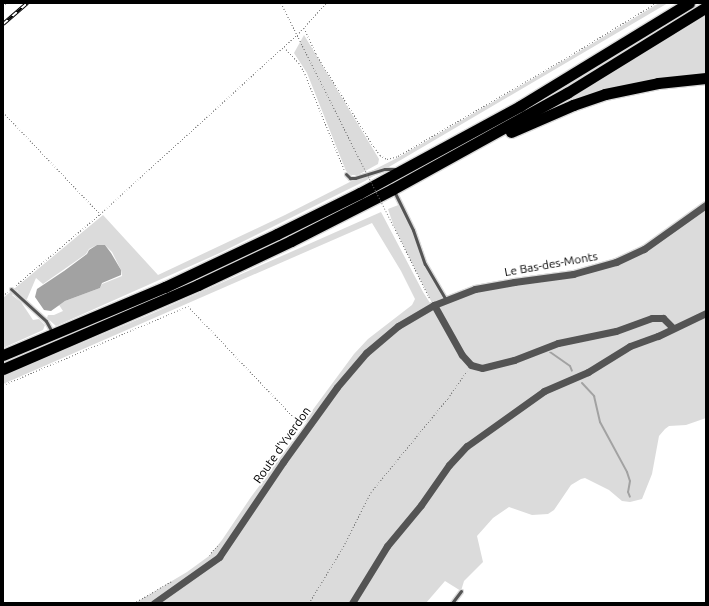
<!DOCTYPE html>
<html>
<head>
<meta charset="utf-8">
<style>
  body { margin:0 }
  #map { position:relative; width:709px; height:606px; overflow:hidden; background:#fff; font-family:Ubuntu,sans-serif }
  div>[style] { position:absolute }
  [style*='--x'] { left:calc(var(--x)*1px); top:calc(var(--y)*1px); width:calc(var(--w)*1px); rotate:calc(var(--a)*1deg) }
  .green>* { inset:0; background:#dbdbdb }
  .water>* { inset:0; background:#a2a2a2 }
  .stream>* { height:2px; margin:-1px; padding:0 1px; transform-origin:1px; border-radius:1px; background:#a2a2a2 }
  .path>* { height:1px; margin-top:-0.5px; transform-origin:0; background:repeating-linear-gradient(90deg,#767676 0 1px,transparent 0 3px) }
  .roads { filter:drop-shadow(1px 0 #dbdbdb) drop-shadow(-1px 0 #dbdbdb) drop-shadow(0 1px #dbdbdb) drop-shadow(0 -1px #dbdbdb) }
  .service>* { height:3px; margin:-1.5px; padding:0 1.5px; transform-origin:1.5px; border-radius:1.5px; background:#545454 }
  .tertiary>* { height:7px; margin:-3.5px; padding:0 3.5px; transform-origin:3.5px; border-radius:3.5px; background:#545454 }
  .motorway>* { height:11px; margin:-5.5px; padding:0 5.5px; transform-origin:5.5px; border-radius:5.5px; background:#000 }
  .rail>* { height:3.5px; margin-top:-1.75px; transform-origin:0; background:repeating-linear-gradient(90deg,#fff 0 6px,#000 0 12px); box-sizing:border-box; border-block:1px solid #000 }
  .path-bridge>* { height:1px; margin-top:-0.5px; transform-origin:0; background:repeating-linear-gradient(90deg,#767676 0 1px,transparent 0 3px) }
  span { translate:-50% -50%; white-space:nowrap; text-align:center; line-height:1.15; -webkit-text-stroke:3.5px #fff; paint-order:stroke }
  .street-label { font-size:12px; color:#000 }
  .frame { position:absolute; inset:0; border:4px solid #000; pointer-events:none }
</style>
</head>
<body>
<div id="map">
  <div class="green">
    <div style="clip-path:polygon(659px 3px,668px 3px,365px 181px,222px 252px,56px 326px,47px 318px,48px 315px,54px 315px,63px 311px,59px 305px,65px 301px,100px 288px,102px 284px,122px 276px,121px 270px,112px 252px,105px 245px,97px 245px,89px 249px,86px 254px,43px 284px,36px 278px,27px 299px,24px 299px,17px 290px,12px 295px,21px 302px,33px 320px,39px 319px,45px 325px,43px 330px,3px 348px,3px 298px,103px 215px,158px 275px,285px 215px,399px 157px,575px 54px)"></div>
    <div style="clip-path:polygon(706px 16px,706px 74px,572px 101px,571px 98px)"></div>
    <div style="clip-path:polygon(304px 35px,379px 159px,378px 164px,358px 175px,351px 175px,346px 171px,307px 73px,294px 53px)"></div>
    <div style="clip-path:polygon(401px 204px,423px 258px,446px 300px,454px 296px,554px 277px,628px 257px,706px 205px,706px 418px,686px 425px,669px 426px,665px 429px,659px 436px,652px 474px,642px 499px,630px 502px,622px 501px,609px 490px,585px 478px,581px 479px,571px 485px,554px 510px,548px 514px,532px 515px,509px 507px,493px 518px,477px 536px,483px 562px,464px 581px,461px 591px,445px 581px,426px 603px,156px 603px,221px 558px,266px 486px,366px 353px,433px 305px,394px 227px,388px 209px)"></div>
    <div style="clip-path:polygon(381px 212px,423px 292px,430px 303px,386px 331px,368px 348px,322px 404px,309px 420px,303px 423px,354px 354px,368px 339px,412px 305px,415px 299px,401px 271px,372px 223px,3px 384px,3px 376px,151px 314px)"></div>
    <div style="clip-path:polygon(299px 432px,219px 556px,152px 603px,135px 603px,187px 572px,209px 556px,222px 540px,251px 497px)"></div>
  </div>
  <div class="water">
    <div style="clip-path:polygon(97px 245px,105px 245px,111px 253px,121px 270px,121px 275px,102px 283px,100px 288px,65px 301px,51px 311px,44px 310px,35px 297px,37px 289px,64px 271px,87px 254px,89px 250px)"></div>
  </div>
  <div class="stream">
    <div style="--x:550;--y:352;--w:24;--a:35"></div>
    <div style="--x:570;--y:366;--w:5;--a:68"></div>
    <div style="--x:582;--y:383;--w:18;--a:47"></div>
    <div style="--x:594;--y:396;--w:27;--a:77"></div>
    <div style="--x:600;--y:422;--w:57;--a:61.6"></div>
    <div style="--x:627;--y:472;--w:9;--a:72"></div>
    <div style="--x:630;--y:481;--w:11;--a:100"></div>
    <div style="--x:628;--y:492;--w:5;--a:68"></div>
  </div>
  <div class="path">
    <div style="--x:281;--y:3;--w:176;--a:63.3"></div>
    <div style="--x:3;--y:6;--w:4;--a:-45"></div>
    <div style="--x:304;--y:28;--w:29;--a:65"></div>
    <div style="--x:316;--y:54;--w:110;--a:58.1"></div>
    <div style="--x:374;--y:147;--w:10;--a:53"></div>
    <div style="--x:380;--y:155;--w:8;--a:30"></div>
    <div style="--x:387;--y:159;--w:11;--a:-15"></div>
    <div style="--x:398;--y:156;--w:204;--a:-30.3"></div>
    <div style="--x:574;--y:53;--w:96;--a:-31.4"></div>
    <div style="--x:284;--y:47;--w:22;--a:47"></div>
    <div style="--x:299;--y:63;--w:13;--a:61"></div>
    <div style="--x:305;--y:74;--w:103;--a:67.7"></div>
    <div style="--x:3;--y:112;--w:141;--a:46.4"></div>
    <div style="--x:394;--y:227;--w:80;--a:63.4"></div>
    <div style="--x:16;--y:285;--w:110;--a:-40.2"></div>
    <div style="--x:100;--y:214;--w:266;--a:-42.3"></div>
    <div style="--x:297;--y:35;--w:43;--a:-47.8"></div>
    <div style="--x:3;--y:296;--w:6;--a:-45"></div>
    <div style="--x:3;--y:385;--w:201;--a:-23.1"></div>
    <div style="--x:188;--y:306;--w:164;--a:46.5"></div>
    <div style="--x:209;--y:555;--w:15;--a:-48"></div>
    <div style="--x:134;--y:603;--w:44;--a:-30.1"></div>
    <div style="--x:309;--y:603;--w:63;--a:-58.6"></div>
    <div style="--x:342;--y:549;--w:64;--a:-63"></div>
    <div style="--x:371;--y:492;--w:122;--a:-50.7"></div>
    <div style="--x:448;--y:398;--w:33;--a:-55"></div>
  </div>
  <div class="roads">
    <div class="service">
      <div style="--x:346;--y:174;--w:6;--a:45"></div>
      <div style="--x:350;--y:178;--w:5;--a:0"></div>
      <div style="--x:355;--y:178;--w:31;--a:-17"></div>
      <div style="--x:385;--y:169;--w:10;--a:0"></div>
      <div style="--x:394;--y:191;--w:43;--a:64"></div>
      <div style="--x:413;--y:230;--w:36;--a:71"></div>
      <div style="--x:425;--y:264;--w:42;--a:59.7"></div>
      <div style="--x:11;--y:289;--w:47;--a:42.4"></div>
      <div style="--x:46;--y:321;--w:13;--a:61"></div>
      <div style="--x:452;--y:603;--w:15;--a:-53"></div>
    </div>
    <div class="tertiary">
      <div style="--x:434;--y:305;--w:57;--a:60.8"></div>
      <div style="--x:462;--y:355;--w:13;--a:48"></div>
      <div style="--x:471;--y:365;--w:11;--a:15"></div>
      <div style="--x:482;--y:368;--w:33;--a:-14"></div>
      <div style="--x:514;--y:360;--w:47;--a:-21.1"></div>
      <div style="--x:558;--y:343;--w:59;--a:-11.7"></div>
      <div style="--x:616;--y:331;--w:38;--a:-20"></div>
      <div style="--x:652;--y:318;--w:11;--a:0"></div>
      <div style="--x:663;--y:318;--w:14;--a:45"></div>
      <div style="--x:154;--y:603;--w:80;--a:-35.3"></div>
      <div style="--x:219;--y:557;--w:115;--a:-56"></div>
      <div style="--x:283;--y:462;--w:92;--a:-54.2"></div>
      <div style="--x:337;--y:387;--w:45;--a:-49.5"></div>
      <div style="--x:366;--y:353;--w:42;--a:-40.2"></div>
      <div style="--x:398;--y:326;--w:42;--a:-30.3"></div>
      <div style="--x:434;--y:305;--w:44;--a:-21.3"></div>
      <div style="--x:475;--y:289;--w:40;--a:-10"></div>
      <div style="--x:514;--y:282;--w:60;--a:-7.7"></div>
      <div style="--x:573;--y:274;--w:45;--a:-15.6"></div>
      <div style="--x:616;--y:262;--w:31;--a:-25"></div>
      <div style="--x:644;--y:249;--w:76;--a:-35.4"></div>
      <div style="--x:352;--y:603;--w:67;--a:-58.4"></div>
      <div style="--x:387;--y:546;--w:53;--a:-50.3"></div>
      <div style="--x:421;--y:505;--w:49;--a:-55"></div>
      <div style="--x:449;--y:465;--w:26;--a:-47"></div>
      <div style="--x:467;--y:446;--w:95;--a:-35.5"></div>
      <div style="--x:544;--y:391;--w:48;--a:-23.4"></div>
      <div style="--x:588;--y:372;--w:49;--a:-31.8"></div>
      <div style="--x:630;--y:346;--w:30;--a:-20"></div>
      <div style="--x:658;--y:336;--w:53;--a:-25.6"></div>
    </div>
    <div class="motorway">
      <div style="--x:511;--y:132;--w:68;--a:-23.5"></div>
      <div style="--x:573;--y:105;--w:34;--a:-19"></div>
      <div style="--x:605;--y:94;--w:54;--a:-11.7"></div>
      <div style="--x:658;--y:83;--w:48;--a:-5.9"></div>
      <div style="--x:3;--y:355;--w:176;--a:-22.8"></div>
      <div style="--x:165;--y:287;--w:124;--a:-25.3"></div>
      <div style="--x:277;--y:234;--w:93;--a:-26.3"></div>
      <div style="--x:360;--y:193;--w:182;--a:-28.5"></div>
      <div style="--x:520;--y:106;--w:198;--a:-31.4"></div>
      <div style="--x:3;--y:369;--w:212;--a:-23.3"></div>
      <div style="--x:198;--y:285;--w:103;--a:-25.3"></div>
      <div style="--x:291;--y:241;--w:114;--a:-27"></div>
      <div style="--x:393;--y:189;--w:199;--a:-28.9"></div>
      <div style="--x:567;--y:93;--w:163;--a:-31.7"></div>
    </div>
  </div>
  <div class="rail">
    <div style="--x:3;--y:24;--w:32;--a:-41"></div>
  </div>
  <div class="path-bridge">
    <div style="--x:360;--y:160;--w:75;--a:63.1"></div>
  </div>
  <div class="street-label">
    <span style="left:551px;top:264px;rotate:-10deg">Le Bas-des-Monts</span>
    <span style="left:282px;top:445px;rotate:-55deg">Route d'Yverdon</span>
  </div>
  <div class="frame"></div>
</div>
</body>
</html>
